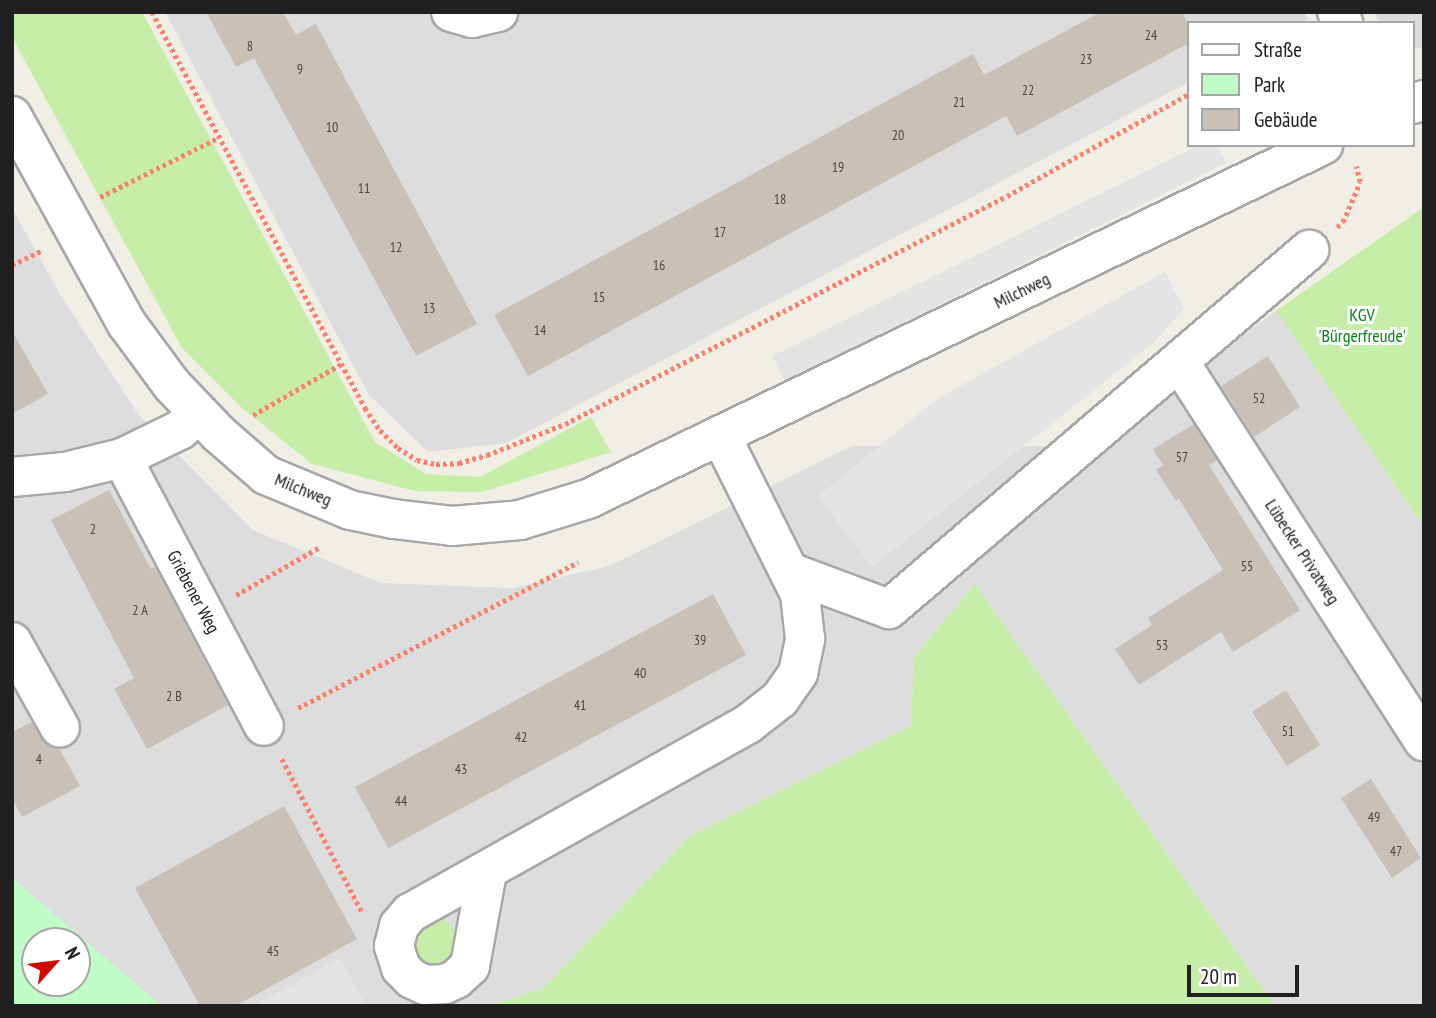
<!DOCTYPE html>
<html>
<head>
<meta charset="utf-8">
<style>
  body { margin:0 }
  #map { position:relative; width:1436px; height:1018px; overflow:hidden; background:#f1eee6; font-family:"PT Sans Narrow",sans-serif }
  div>[style] { position:absolute }
  [style*='--x'] { left:calc(var(--x)*1px); top:calc(var(--y)*1px); width:calc(var(--w)*1px); rotate:calc(var(--a)*1deg) }
  .residential>* { inset:0; background:#dedddd }
  .grass>* { inset:0; background:#c7eea9 }
  .park>* { inset:0; background:#c1fdc8 }
  .parking>* { inset:0; background:#e4e4e4 }
  .building>* { inset:0; background:#c9c0b8 }
  .path>* { height:4.5px; margin-top:-2.25px; transform-origin:0; background:repeating-linear-gradient(90deg,#ff7f69 0 3.5px,transparent 0 7px) }
  .roads { filter:drop-shadow(2px 0 #a7a7a7) drop-shadow(-2px 0 #a7a7a7) drop-shadow(0 2px #a7a7a7) drop-shadow(0 -2px #a7a7a7) }
  .minor>* { height:38px; margin:-19px; padding:0 19px; transform-origin:19px; border-radius:19px; background:#fff }
  span { translate:-50% -50%; white-space:nowrap; text-align:center; line-height:1.15; -webkit-text-stroke:6px #fff; paint-order:stroke }
  .number-label { font-size:14px; color:#4a4846 }
  .number-label span { -webkit-text-stroke-width:0 }
  .street-label { font-size:18px; color:#202020 }
  .park-label { font-size:18px; color:#058716 }
  .frame { position:absolute; inset:0; border:14px solid #202020; pointer-events:none }
  .legend { position:absolute; left:1187px; top:21px; width:228px; height:126px; box-sizing:border-box; background:#fff; border:2px solid #a6a6a6; margin:0; padding:9px 12px; list-style:none; font-size:21px; color:#202020 }
  .legend li { display:flex; align-items:center; gap:14px; height:35px }
  .legend b { width:35px; border:2px solid #a6a6a6 }
  .north { position:absolute; left:21px; top:927px; width:70px; height:70px; box-sizing:border-box; background:#fff; border:2px solid #a6a6a6; border-radius:50%; rotate:62deg; font-size:19px; font-weight:700; line-height:28px; text-align:center; color:#202020 }
  .north::after { content:''; display:block; margin:auto; width:24px; height:32px; background:#d00a00; clip-path:polygon(50% 0,100% 100%,50% 72%,0 100%) }
  .scale { position:absolute; left:1187px; top:965px; width:112px; height:32px; box-sizing:border-box; border:4px solid #202020; border-top:0; padding-left:9px; font-size:21px; line-height:24px; white-space:nowrap; color:#202020; -webkit-text-stroke:5px #fff; paint-order:stroke }
</style>
</head>
<body>
<div id="map">
  <div class="residential">
    <div style="clip-path:polygon(165px 12px,1304px 12px,1308px 19px,1301px 23px,1189px 23px,1189px 82px,506px 443px,428px 452px,369px 395px)"></div>
    <div style="clip-path:polygon(1374px 12px,1424px 12px,1424px 47px,1413px 49px,1413px 23px,1380px 23px)"></div>
    <div style="clip-path:polygon(evenodd,12px 208px,61px 296px,138px 414px,253px 530px,381px 583px,513px 588px,609px 566px,852px 446px,1091px 446px,1276px 311px,1424px 527px,1424px 1006px,1275px 1006px,975px 584px,914px 657px,911px 726px,690px 836px,542px 989px,488px 1006px,12px 1006px,12px 208px,35px 941px,77px 941px,77px 983px,35px 983px,35px 941px)"></div>
  </div>
  <div class="grass">
    <div style="clip-path:polygon(12px 12px,142px 12px,375px 442px,426px 474px,480px 477px,591px 417px,611px 452px,482px 492px,415px 491px,312px 464px,242px 408px,182px 348px,12px 37px)"></div>
    <div style="clip-path:polygon(1424px 207px,1424px 527px,1276px 311px)"></div>
    <div style="clip-path:polygon(975px 584px,1275px 1006px,488px 1006px,542px 989px,690px 836px,911px 726px,914px 657px)"></div>
    <div style="clip-path:polygon(438px 918px,445px 920px,457px 932px,459px 940px,455px 956px,443px 967px,426px 966px,413px 956px,411px 933px)"></div>
  </div>
  <div class="park">
    <div style="clip-path:polygon(evenodd,12px 878px,162px 1006px,12px 1006px,12px 878px,35px 941px,77px 941px,77px 983px,35px 983px,35px 941px)"></div>
  </div>
  <div class="parking">
    <div style="clip-path:polygon(1199px 145px,1217px 145px,1226px 163px,785px 381px,772px 356px)"></div>
    <div style="clip-path:polygon(1165px 272px,1184px 309px,1153px 343px,872px 567px,818px 496px,937px 399px)"></div>
    <div style="clip-path:polygon(340px 958px,366px 1006px,253px 1006px)"></div>
  </div>
  <div class="building">
    <div style="clip-path:polygon(206px 12px,283px 12px,296px 35px,316px 24px,477px 324px,416px 356px,254px 58px,236px 67px)"></div>
    <div style="clip-path:polygon(1101px 12px,1182px 12px,1189px 27px,1189px 43px,1017px 136px,1006px 116px,528px 376px,494px 315px,973px 54px,984px 75px)"></div>
    <div style="clip-path:polygon(12px 331px,48px 394px,12px 414px)"></div>
    <div style="clip-path:polygon(1268px 356px,1300px 407px,1254px 437px,1221px 386px)"></div>
    <div style="clip-path:polygon(1194px 424px,1217px 460px,1209px 465px,1300px 610px,1233px 652px,1221px 632px,1139px 685px,1115px 649px,1152px 625px,1148px 618px,1223px 570px,1179px 499px,1176px 501px,1156px 470px,1163px 465px,1153px 449px)"></div>
    <div style="clip-path:polygon(109px 490px,151px 569px,155px 567px,228px 705px,147px 749px,114px 689px,134px 678px,51px 520px)"></div>
    <div style="clip-path:polygon(713px 594px,746px 655px,388px 848px,355px 787px)"></div>
    <div style="clip-path:polygon(1286px 690px,1320px 745px,1287px 766px,1252px 712px)"></div>
    <div style="clip-path:polygon(32px 722px,48px 746px,60px 750px,80px 786px,22px 817px,12px 798px,12px 732px)"></div>
    <div style="clip-path:polygon(1371px 779px,1421px 858px,1392px 878px,1341px 798px)"></div>
    <div style="clip-path:polygon(284px 806px,357px 939px,235px 1006px,200px 1006px,135px 888px)"></div>
  </div>
  <div class="path">
    <div style="--x:152;--y:12;--w:450;--a:61.7"></div>
    <div style="--x:365;--y:408;--w:27;--a:56"></div>
    <div style="--x:380;--y:430;--w:25;--a:45"></div>
    <div style="--x:398;--y:448;--w:22;--a:32"></div>
    <div style="--x:417;--y:460;--w:19;--a:12"></div>
    <div style="--x:436;--y:464;--w:23;--a:-2"></div>
    <div style="--x:459;--y:463;--w:29;--a:-16"></div>
    <div style="--x:487;--y:455;--w:84;--a:-21.7"></div>
    <div style="--x:565;--y:424;--w:497;--a:-27.3"></div>
    <div style="--x:1007;--y:196;--w:209;--a:-29.3"></div>
    <div style="--x:100;--y:197;--w:132;--a:-26.6"></div>
    <div style="--x:1337;--y:227;--w:8;--a:-40"></div>
    <div style="--x:1343;--y:222;--w:43;--a:-67"></div>
    <div style="--x:1360;--y:182;--w:16;--a:-104"></div>
    <div style="--x:12;--y:265;--w:34;--a:-26"></div>
    <div style="--x:253;--y:415;--w:104;--a:-30"></div>
    <div style="--x:236;--y:595;--w:95;--a:-29.8"></div>
    <div style="--x:298;--y:708;--w:316;--a:-27.5"></div>
    <div style="--x:282;--y:759;--w:173;--a:62.4"></div>
  </div>
  <div class="roads">
    <div class="minor">
      <div style="--x:451;--y:12;--w:22;--a:16"></div>
      <div style="--x:472;--y:18;--w:27;--a:-13"></div>
      <div style="--x:1337;--y:12;--w:13;--a:61"></div>
      <div style="--x:1413;--y:104;--w:12;--a:-20"></div>
      <div style="--x:12;--y:116;--w:238;--a:61.1"></div>
      <div style="--x:127;--y:324;--w:76;--a:53.6"></div>
      <div style="--x:172;--y:385;--w:68;--a:46.2"></div>
      <div style="--x:219;--y:434;--w:62;--a:41.1"></div>
      <div style="--x:266;--y:475;--w:91;--a:22.6"></div>
      <div style="--x:350;--y:510;--w:45;--a:11.6"></div>
      <div style="--x:394;--y:519;--w:58;--a:6.9"></div>
      <div style="--x:452;--y:526;--w:68;--a:-5"></div>
      <div style="--x:520;--y:520;--w:71;--a:-17.2"></div>
      <div style="--x:588;--y:499;--w:816;--a:-25.72"></div>
      <div style="--x:1180;--y:363;--w:450;--a:57.2"></div>
      <div style="--x:122;--y:458;--w:303;--a:62.1"></div>
      <div style="--x:12;--y:477;--w:53;--a:-5.4"></div>
      <div style="--x:65;--y:472;--w:59;--a:-13.8"></div>
      <div style="--x:122;--y:458;--w:64;--a:-25.8"></div>
      <div style="--x:180;--y:430;--w:25;--a:-43"></div>
      <div style="--x:792;--y:573;--w:103;--a:20.4"></div>
      <div style="--x:889;--y:609;--w:553;--a:-40.52"></div>
      <div style="--x:12;--y:642;--w:98;--a:60.8"></div>
      <div style="--x:487;--y:872;--w:96;--a:100.3"></div>
      <div style="--x:470;--y:966;--w:19;--a:137"></div>
      <div style="--x:456;--y:979;--w:12;--a:156"></div>
      <div style="--x:445;--y:984;--w:20;--a:177"></div>
      <div style="--x:425;--y:985;--w:14;--a:-155"></div>
      <div style="--x:412;--y:979;--w:16;--a:-135"></div>
      <div style="--x:401;--y:968;--w:23;--a:-108"></div>
      <div style="--x:394;--y:946;--w:21;--a:-76"></div>
      <div style="--x:399;--y:926;--w:17;--a:-50"></div>
      <div style="--x:410;--y:913;--w:387;--a:-29.2"></div>
      <div style="--x:748;--y:724;--w:41;--a:-38"></div>
      <div style="--x:780;--y:699;--w:32;--a:-55"></div>
      <div style="--x:798;--y:673;--w:35;--a:-78"></div>
      <div style="--x:805;--y:639;--w:45;--a:-96.3"></div>
      <div style="--x:800;--y:594;--w:177;--a:-116.6"></div>
    </div>
  </div>
  <div class="number-label">
    <span style="left:1151px;top:35px">24</span>
    <span style="left:250px;top:46px">8</span>
    <span style="left:1086px;top:59px">23</span>
    <span style="left:300px;top:69px">9</span>
    <span style="left:1028px;top:90px">22</span>
    <span style="left:959px;top:102px">21</span>
    <span style="left:332px;top:127px">10</span>
    <span style="left:898px;top:135px">20</span>
    <span style="left:838px;top:167px">19</span>
    <span style="left:364px;top:188px">11</span>
    <span style="left:780px;top:199px">18</span>
    <span style="left:720px;top:232px">17</span>
    <span style="left:396px;top:247px">12</span>
    <span style="left:659px;top:265px">16</span>
    <span style="left:599px;top:297px">15</span>
    <span style="left:429px;top:308px">13</span>
    <span style="left:540px;top:330px">14</span>
    <span style="left:1259px;top:398px">52</span>
    <span style="left:1182px;top:457px">57</span>
    <span style="left:93px;top:529px">2</span>
    <span style="left:1247px;top:566px">55</span>
    <span style="left:140px;top:610px">2 A</span>
    <span style="left:700px;top:640px">39</span>
    <span style="left:1162px;top:645px">53</span>
    <span style="left:640px;top:673px">40</span>
    <span style="left:174px;top:696px">2 B</span>
    <span style="left:580px;top:705px">41</span>
    <span style="left:1288px;top:731px">51</span>
    <span style="left:521px;top:737px">42</span>
    <span style="left:39px;top:759px">4</span>
    <span style="left:461px;top:769px">43</span>
    <span style="left:401px;top:801px">44</span>
    <span style="left:1374px;top:817px">49</span>
    <span style="left:1396px;top:851px">47</span>
    <span style="left:273px;top:951px">45</span>
  </div>
  <div class="street-label">
    <span style="left:1022px;top:291px;rotate:-26deg">Milchweg</span>
    <span style="left:303px;top:490px;rotate:22deg">Milchweg</span>
    <span style="left:1302px;top:552px;rotate:57deg">Lübecker Privatweg</span>
    <span style="left:193px;top:592px;rotate:62deg">Griebener Weg</span>
  </div>
  <div class="park-label">
    <span style="left:1362px;top:326px">KGV<br>'Bürgerfreude'</span>
  </div>
  <div class="frame"></div>
  <ul class="legend">
  <li><b style="height:9px;background:#fff"></b>Straße</li>
  <li><b style="height:19px;background:#c1fdc8"></b>Park</li>
  <li><b style="height:19px;background:#c9c0b8"></b>Gebäude</li>
  </ul>
  <div class="north">N</div>
  <div class="scale">20 m</div>
</div>
</body>
</html>
